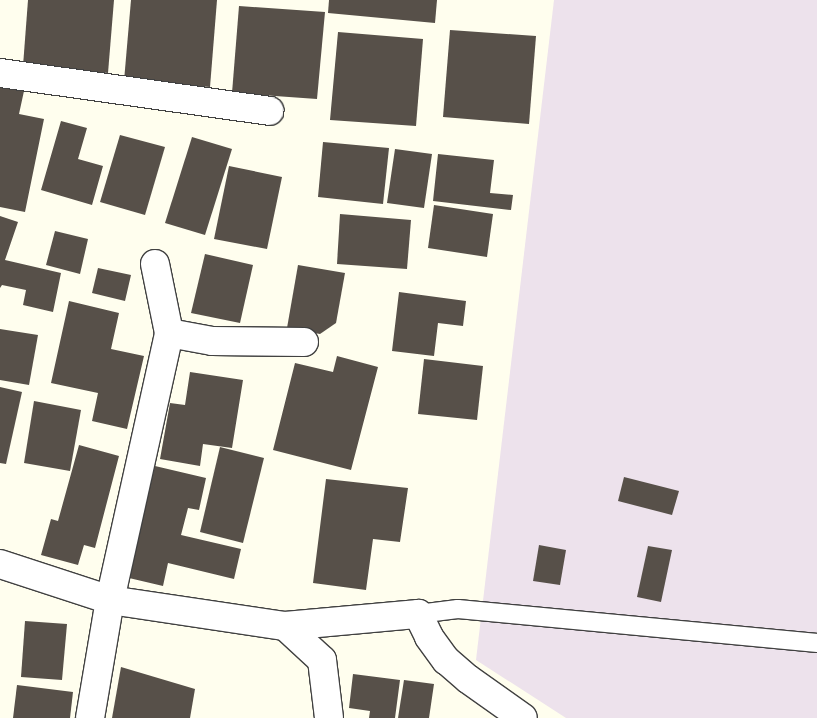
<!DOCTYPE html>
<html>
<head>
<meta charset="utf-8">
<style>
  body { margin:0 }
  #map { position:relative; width:817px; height:718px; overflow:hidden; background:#fffeee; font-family:"IBM Plex Serif",serif }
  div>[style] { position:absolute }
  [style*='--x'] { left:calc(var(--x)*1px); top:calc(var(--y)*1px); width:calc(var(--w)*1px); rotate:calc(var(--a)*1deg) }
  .industrial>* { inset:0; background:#ede2ec }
  .building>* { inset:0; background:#575049 }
  .roads { filter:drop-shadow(1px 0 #414141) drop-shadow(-1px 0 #414141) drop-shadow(0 1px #414141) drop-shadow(0 -1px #414141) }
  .service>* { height:18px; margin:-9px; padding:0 9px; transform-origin:9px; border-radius:9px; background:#fff }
  .minor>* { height:28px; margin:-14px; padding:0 14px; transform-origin:14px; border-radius:14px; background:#fff }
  span { translate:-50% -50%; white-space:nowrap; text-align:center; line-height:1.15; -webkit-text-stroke:5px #fff; paint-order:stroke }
</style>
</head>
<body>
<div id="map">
  <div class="industrial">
    <div style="clip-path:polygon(554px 0,817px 0,817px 718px,566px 718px,476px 660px)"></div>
  </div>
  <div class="building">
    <div style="clip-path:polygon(28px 0,114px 0,108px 73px,23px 66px)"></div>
    <div style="clip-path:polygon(131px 0,217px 0,210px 87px,124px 81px)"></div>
    <div style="clip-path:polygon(329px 0,437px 0,435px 23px,328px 13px)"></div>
    <div style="clip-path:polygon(239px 6px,325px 12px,317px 99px,232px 93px)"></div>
    <div style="clip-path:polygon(450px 30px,536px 36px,529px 124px,443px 117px)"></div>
    <div style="clip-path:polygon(338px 32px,423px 39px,416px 126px,330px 120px)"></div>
    <div style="clip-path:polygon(0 86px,24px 91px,19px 114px,44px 119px,25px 212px,0 207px)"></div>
    <div style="clip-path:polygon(61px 121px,87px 128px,78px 159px,103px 166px,92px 205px,41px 190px)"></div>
    <div style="clip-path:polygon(120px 135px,165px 147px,145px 215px,100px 202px)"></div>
    <div style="clip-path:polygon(192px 137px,232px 149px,205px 235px,165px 223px)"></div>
    <div style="clip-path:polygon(323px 142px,389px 148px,383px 204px,318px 197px)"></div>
    <div style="clip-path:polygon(395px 149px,432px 154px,424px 208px,387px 203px)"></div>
    <div style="clip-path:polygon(438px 154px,494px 160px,490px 193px,513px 195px,511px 210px,433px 201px)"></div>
    <div style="clip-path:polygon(229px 166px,282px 177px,267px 249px,214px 239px)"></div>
    <div style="clip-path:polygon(434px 205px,493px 214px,487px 257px,428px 248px)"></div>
    <div style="clip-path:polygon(340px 214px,411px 220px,407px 269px,337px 264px)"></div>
    <div style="clip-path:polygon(0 216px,18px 222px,5px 260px,61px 273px,53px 312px,23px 305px,26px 290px,2px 285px,0 288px)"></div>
    <div style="clip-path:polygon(55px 231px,88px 239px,80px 274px,46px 265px)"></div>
    <div style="clip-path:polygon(205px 254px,253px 265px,240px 323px,191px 313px)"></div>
    <div style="clip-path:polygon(298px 265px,345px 273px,336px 323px,320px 334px,287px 328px)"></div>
    <div style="clip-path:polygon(98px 268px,131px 275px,125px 301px,92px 293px)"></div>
    <div style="clip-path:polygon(399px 292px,466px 301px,463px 326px,438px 323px,434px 356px,392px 351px)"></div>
    <div style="clip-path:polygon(69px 301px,119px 313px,111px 349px,144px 356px,127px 429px,92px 421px,98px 393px,51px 383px)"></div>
    <div style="clip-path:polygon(0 329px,38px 335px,29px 385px,0 380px)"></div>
    <div style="clip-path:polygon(337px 356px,378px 367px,351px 470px,273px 450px,295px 363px,333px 372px)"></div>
    <div style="clip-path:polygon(424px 359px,483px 366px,477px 420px,418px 414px)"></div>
    <div style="clip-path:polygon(190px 372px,243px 380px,232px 448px,203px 444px,200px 466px,160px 459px,170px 403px,185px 405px)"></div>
    <div style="clip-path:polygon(0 387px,22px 392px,6px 464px,0 463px)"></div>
    <div style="clip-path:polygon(34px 401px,81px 410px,70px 471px,24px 463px)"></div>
    <div style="clip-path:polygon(79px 445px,119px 456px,95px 548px,84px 545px,78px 565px,41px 555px,51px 519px,58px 521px)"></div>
    <div style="clip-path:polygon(220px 447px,264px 458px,243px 543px,200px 532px)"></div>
    <div style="clip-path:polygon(155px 466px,206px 478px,199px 510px,188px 508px,181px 535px,241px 549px,234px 579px,168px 563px,163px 586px,129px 578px)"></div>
    <div style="clip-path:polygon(624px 477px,679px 491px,672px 515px,618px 501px)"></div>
    <div style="clip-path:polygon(326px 479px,408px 488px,400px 542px,373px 539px,366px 590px,313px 583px)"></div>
    <div style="clip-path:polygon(539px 545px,566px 550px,560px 585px,533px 581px)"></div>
    <div style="clip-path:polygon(648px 546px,672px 550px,661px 602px,637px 597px)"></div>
    <div style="clip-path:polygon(25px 621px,67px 624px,62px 680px,21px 677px)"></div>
    <div style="clip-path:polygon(121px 667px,195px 689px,190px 718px,112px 718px)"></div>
    <div style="clip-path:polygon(353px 674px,400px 680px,395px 718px,369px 718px,370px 711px,349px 708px)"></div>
    <div style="clip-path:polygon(404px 680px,434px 684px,429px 718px,398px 718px)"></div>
    <div style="clip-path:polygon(17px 685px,73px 692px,70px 718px,13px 718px)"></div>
  </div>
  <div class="roads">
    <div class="service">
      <div style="--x:418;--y:614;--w:40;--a:-7.1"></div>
      <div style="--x:458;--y:609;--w:361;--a:5.4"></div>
    </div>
    <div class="minor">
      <div style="--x:0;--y:73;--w:272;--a:8"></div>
      <div style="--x:155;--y:264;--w:70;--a:78.5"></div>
      <div style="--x:169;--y:333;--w:44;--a:10.5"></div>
      <div style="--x:212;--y:341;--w:92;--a:0.6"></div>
      <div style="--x:0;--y:564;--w:116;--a:18.1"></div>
      <div style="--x:110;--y:600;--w:177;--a:8.5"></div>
      <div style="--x:285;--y:626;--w:134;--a:-5.2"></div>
      <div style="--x:418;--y:614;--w:25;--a:64"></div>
      <div style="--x:429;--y:637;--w:29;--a:54"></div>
      <div style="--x:446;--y:660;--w:29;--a:41"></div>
      <div style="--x:468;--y:679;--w:67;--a:35.3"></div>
      <div style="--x:285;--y:626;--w:50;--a:42.6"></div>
      <div style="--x:322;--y:660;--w:58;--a:83.1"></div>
      <div style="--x:90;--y:718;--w:120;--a:-80.4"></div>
      <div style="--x:110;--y:600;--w:273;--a:-77.5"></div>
    </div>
  </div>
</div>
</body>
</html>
